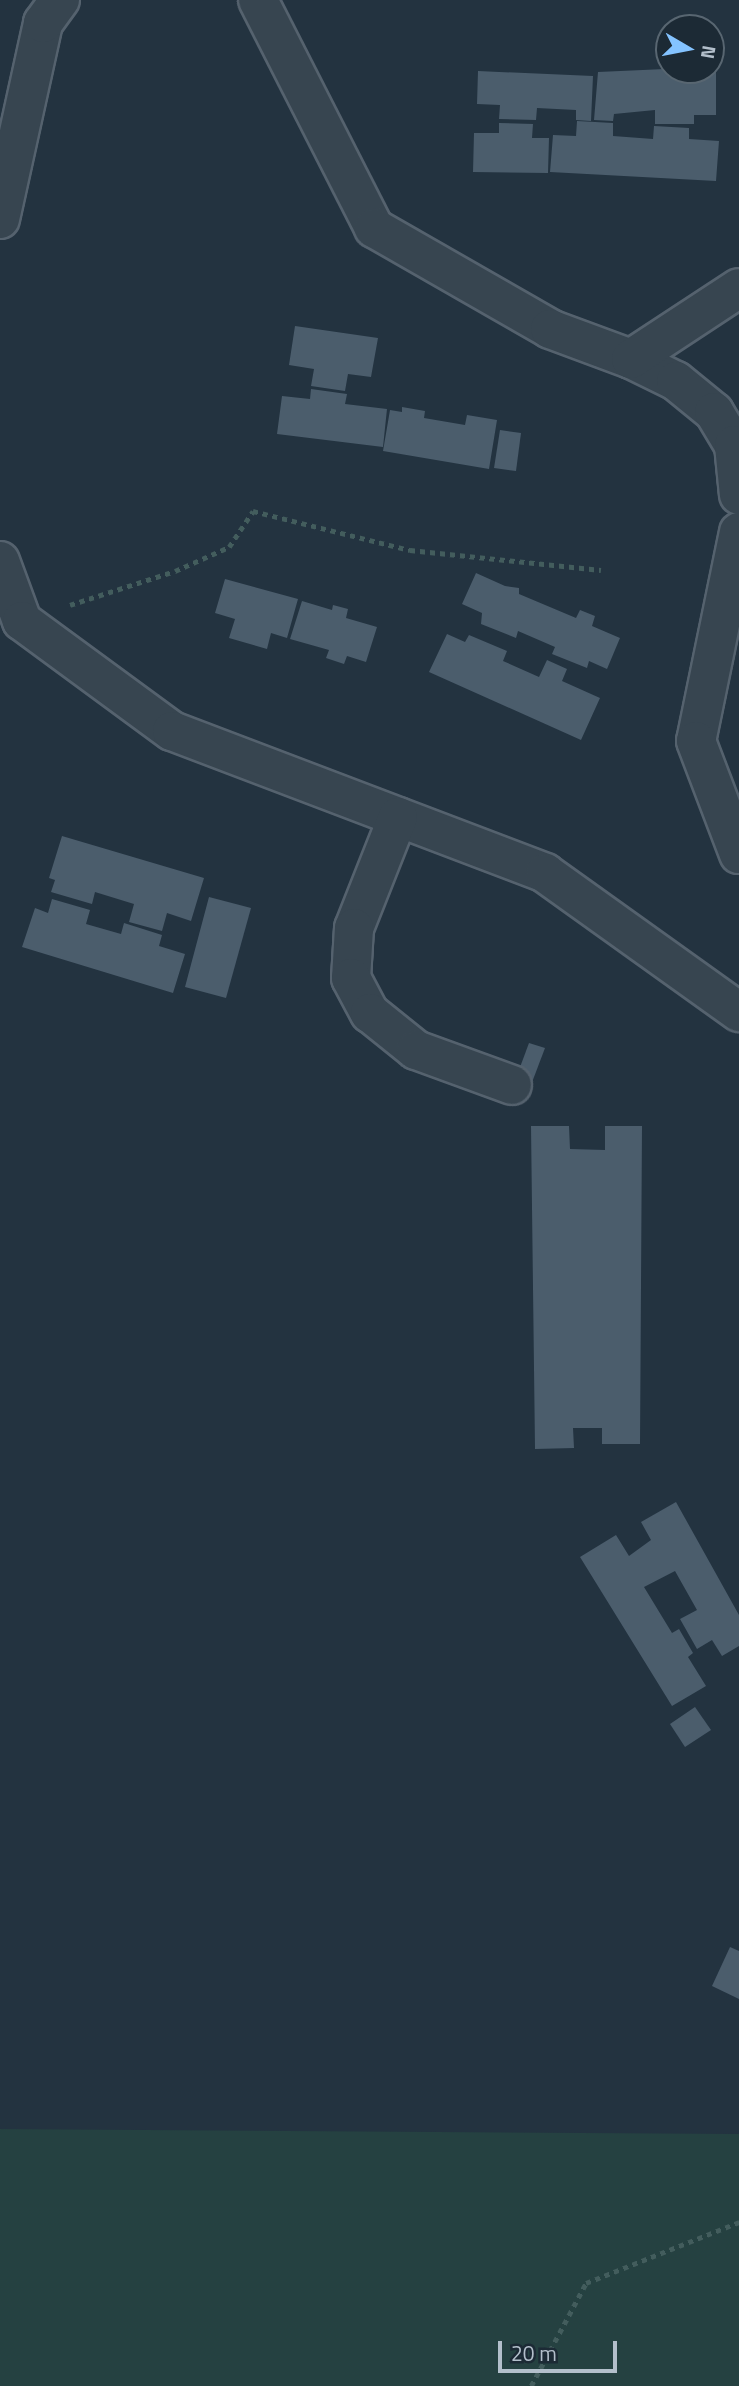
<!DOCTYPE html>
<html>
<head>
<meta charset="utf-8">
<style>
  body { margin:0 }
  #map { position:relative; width:739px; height:2386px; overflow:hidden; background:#233340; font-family:"Titillium Web",sans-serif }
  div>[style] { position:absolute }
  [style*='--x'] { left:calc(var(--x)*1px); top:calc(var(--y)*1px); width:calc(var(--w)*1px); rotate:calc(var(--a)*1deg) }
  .green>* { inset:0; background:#254141 }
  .building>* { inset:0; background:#4b5d6c }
  .path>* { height:4.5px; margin-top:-2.25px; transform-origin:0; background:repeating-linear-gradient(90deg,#435d5d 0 5px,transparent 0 10px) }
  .roads { filter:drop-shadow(2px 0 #55626e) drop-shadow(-2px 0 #55626e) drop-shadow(0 2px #55626e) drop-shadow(0 -2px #55626e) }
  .minor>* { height:38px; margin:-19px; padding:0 19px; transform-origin:19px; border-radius:19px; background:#374550 }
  span { translate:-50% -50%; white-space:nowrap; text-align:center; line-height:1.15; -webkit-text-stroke:6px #1c2a35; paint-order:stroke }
  .north { position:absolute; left:655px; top:14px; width:70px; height:70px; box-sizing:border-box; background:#1c2a35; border:2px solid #586671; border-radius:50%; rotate:100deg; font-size:19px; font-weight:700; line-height:28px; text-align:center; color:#b3bfcb }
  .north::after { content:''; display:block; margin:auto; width:24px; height:32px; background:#84c3ff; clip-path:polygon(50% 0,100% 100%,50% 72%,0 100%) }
  .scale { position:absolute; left:498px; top:2341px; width:119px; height:32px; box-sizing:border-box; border:4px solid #b3bfcb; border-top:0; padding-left:9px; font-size:21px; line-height:24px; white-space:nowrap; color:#b3bfcb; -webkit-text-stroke:5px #1c2a35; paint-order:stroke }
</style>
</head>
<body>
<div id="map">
  <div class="green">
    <div style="clip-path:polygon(0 2129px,739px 2134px,739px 2386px,0 2386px)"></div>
  </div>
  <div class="building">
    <div style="clip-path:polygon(669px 61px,669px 70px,716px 71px,716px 115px,694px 115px,694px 124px,655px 124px,655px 110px,614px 114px,613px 121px,594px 120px,598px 72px,665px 69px)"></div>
    <div style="clip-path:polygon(478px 71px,593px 76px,591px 121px,576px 120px,576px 110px,537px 108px,536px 120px,499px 119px,500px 105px,477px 104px)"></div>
    <div style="clip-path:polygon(577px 121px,613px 123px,613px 136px,653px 139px,654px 126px,689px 128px,689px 139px,719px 141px,716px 181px,550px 172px,553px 135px,576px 136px)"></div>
    <div style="clip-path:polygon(499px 123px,533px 124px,532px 138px,549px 138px,548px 173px,473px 172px,474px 133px,499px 133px)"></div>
    <div style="clip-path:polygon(295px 326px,378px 338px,371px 377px,348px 374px,345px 391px,311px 386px,314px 369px,289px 365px)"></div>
    <div style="clip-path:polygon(311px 389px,347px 394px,345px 404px,387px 409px,383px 447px,277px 434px,282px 396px,310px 399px)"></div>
    <div style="clip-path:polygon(402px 407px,425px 411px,424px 418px,465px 425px,467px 415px,497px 420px,489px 469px,383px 451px,390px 410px,402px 412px)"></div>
    <div style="clip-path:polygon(500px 430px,521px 433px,516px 471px,494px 468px)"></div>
    <div style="clip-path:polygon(476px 573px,505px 586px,519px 588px,519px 594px,576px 618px,580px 610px,595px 616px,592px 626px,620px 638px,607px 669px,589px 661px,587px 668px,552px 654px,555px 647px,518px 631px,516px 638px,481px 624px,482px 613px,462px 604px)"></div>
    <div style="clip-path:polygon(225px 579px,298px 599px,287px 638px,271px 633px,267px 649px,229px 638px,235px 619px,215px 613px)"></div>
    <div style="clip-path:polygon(302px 601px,332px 610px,333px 605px,348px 609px,346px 618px,377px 627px,366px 662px,347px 656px,344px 664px,326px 658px,329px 650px,290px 639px)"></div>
    <div style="clip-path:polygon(447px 634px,465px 642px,469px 635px,507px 651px,503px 661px,539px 677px,547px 660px,567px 669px,562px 681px,600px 698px,581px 740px,429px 672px)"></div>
    <div style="clip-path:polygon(62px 836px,204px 878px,191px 921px,167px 913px,162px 931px,129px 922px,134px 904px,95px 892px,92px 904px,51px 892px,55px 880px,49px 878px)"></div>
    <div style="clip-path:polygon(209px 897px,251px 908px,226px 998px,185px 987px)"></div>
    <div style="clip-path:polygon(52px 899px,90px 910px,86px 924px,121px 934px,124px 923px,162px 935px,159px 946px,185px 954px,173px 993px,22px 947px,35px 908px,48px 913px)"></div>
    <div style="clip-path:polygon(529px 1043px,545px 1048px,531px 1085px,516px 1078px)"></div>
    <div style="clip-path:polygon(531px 1126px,569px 1126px,570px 1149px,605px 1150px,605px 1126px,642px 1126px,640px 1444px,602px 1444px,602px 1428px,573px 1428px,574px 1448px,535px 1449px)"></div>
    <div style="clip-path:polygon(676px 1502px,739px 1615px,739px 1646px,722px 1656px,712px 1640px,697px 1649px,680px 1619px,697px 1610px,675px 1571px,644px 1587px,672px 1633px,679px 1629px,693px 1653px,688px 1657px,706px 1686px,672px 1706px,580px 1557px,616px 1535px,629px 1556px,651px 1540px,641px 1522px)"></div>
    <div style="clip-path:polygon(695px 1707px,711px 1730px,685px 1747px,670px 1724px)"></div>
    <div style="clip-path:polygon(730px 1947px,739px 1951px,739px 1999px,712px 1986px)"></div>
  </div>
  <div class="path">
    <div style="--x:70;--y:605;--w:110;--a:-17.9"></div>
    <div style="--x:175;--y:571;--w:59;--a:-24"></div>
    <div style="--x:229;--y:547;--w:43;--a:-56.3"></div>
    <div style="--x:253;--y:511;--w:162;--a:14"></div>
    <div style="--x:410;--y:550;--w:192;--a:6"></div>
    <div style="--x:531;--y:2386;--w:117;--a:-61.9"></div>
    <div style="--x:586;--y:2283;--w:165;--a:-21.7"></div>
  </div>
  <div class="roads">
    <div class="minor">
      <div style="--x:258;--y:0;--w:256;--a:63"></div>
      <div style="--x:374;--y:228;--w:203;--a:29.8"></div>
      <div style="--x:550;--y:329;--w:86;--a:20.3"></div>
      <div style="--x:631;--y:359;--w:50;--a:26.1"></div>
      <div style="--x:676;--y:381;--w:49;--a:39.2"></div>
      <div style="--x:714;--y:412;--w:39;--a:59"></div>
      <div style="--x:734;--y:445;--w:50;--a:84.3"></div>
      <div style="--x:0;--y:219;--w:201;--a:-77.6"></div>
      <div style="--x:43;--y:23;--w:29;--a:-54"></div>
      <div style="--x:631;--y:359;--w:129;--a:-33.3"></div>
      <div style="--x:739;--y:532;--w:213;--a:101.6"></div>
      <div style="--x:696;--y:741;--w:121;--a:69.2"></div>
      <div style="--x:0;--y:561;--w:64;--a:69.9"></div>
      <div style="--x:22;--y:621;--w:186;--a:36.3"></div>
      <div style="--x:172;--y:731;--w:399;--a:20.8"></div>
      <div style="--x:545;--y:873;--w:239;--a:35.6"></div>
      <div style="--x:398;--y:817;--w:119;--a:111.6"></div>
      <div style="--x:354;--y:928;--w:50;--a:93.4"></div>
      <div style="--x:351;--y:978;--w:40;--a:62"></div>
      <div style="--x:370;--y:1013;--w:59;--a:38.8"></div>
      <div style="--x:416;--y:1050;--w:102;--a:20"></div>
    </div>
  </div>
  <div class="north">N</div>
  <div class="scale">20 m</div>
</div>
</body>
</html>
